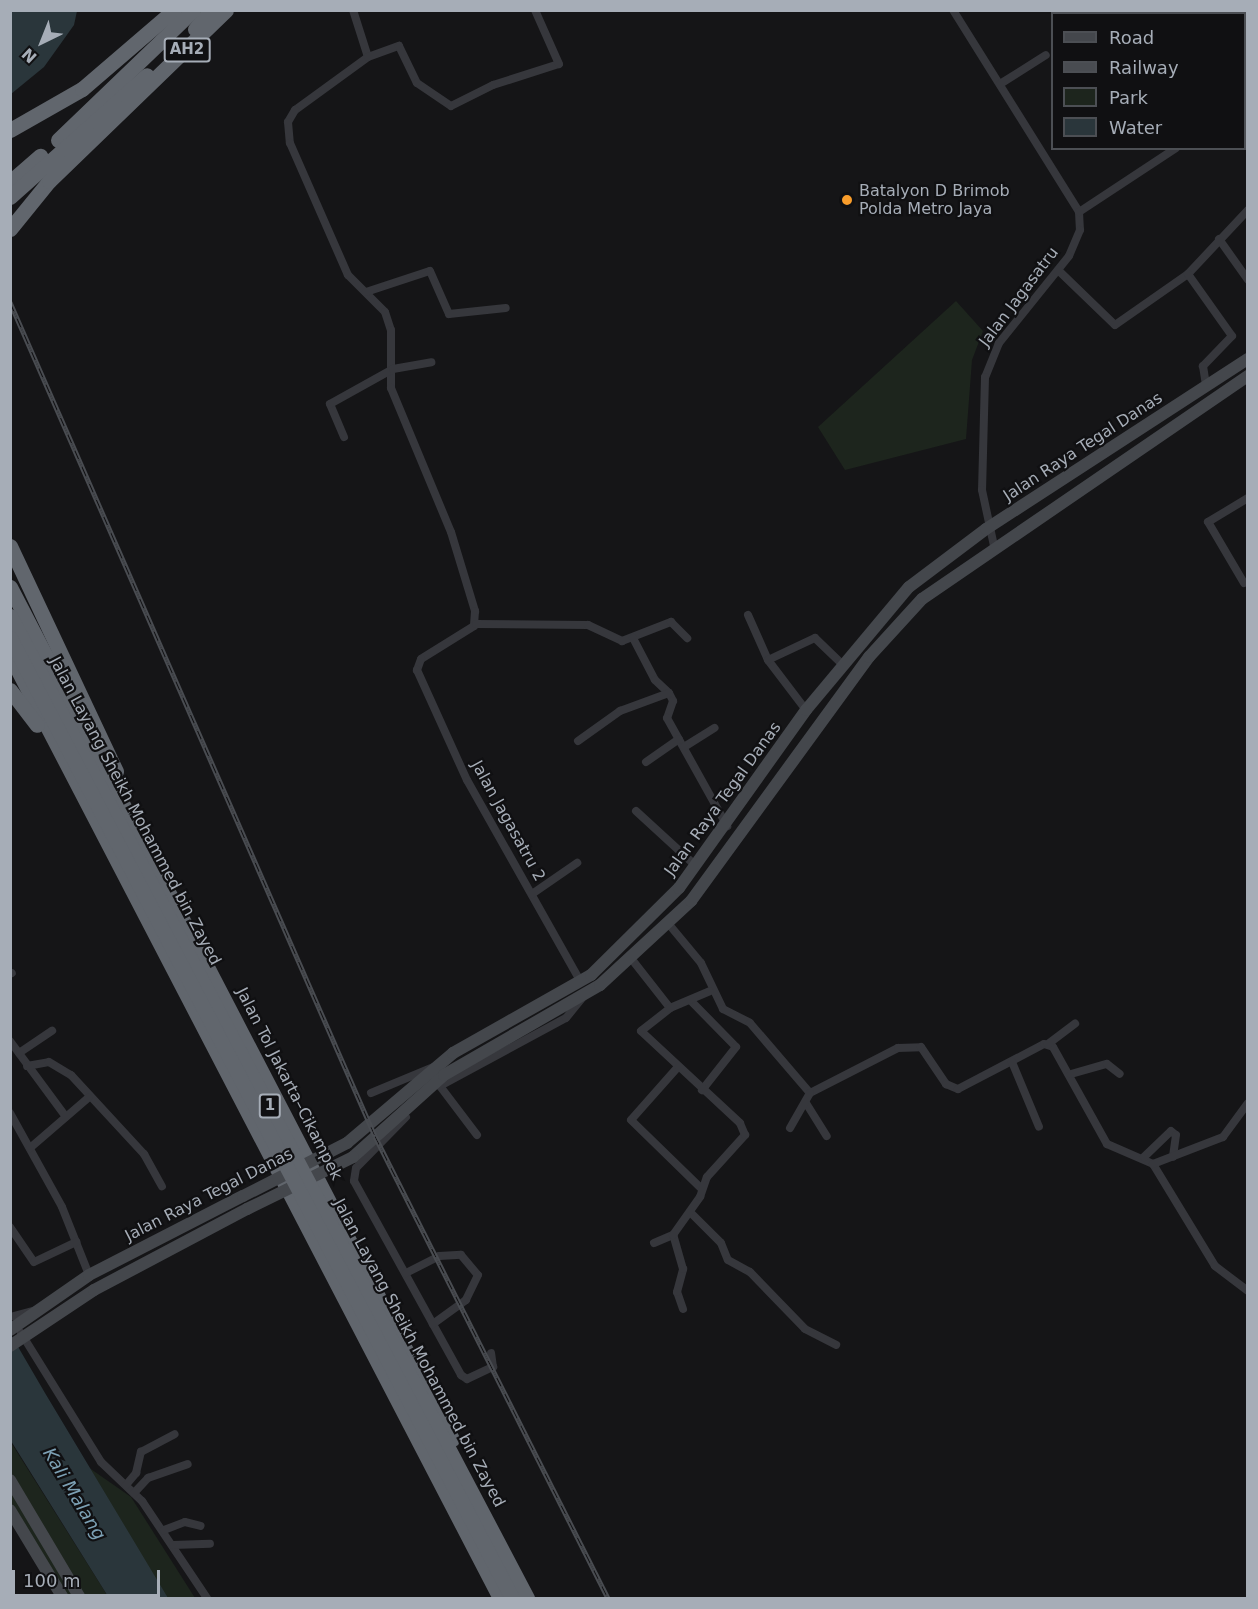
<!DOCTYPE html>
<html>
<head>
<meta charset="utf-8">
<style>
  body { margin:0 }
  #map { position:relative; width:1258px; height:1609px; overflow:hidden; background:#151517; font-family:"DejaVu Sans",sans-serif }
  div>[style] { position:absolute }
  [style*='--x'] { left:calc(var(--x)*1px); top:calc(var(--y)*1px); width:calc(var(--w)*1px); rotate:calc(var(--a)*1deg) }
  .green>* { inset:0; background:#1d251d }
  .water>* { inset:0; background:#2a363b }
  .street>* { height:8px; margin:-4px; padding:0 4px; transform-origin:4px; border-radius:4px; background:#36373c }
  .secondary>* { height:12px; margin:-6px; padding:0 6px; transform-origin:6px; border-radius:6px; background:#44474c }
  .highway>* { height:15px; margin:-7.5px; padding:0 7.5px; transform-origin:7.5px; border-radius:7.5px; background:#61666d }
  .rail>* { height:5px; margin-top:-2.5px; transform-origin:0; background:repeating-linear-gradient(90deg,#101012 0 9px,#494c51 0 18px); box-sizing:border-box; border-block:2px solid #494c51 }
  .secondary-bridge>* { height:12px; margin:-6px; padding:0 6px; transform-origin:6px; border-radius:6px; background:#44474c }
  .highway-bridge>* { height:15px; margin:-7.5px; padding:0 7.5px; transform-origin:7.5px; border-radius:7.5px; background:#61666d }
  .dots>* { width:16px; height:16px; translate:-50% -50%; box-sizing:border-box; border:3px solid #101012; border-radius:50% }
  span { translate:-50% -50%; white-space:nowrap; text-align:center; line-height:1.15; -webkit-text-stroke:4.5px #101012; paint-order:stroke }
  .shield-label span { padding:2px 4px; background:#101012; border:2px solid; border-radius:4px; -webkit-text-stroke-width:0 }
  .shield-label { font-size:15px; color:#a6adb7; font-weight:700 }
  .poi-label { font-size:16px; color:#a6adb7 }
  .left { translate:0 -50%; text-align:left }
  .street-label { font-size:16px; color:#a6adb7 }
  .water-label { font-size:18px; color:#7ca0b4; font-style:italic }
  .frame { position:absolute; inset:0; border:12px solid #a6adb7; pointer-events:none }
  .legend { position:absolute; left:1051px; top:12px; width:195px; height:138px; box-sizing:border-box; background:#101012; border:2px solid #4c4f54; margin:0; padding:8px 10px; list-style:none; font-size:18px; color:#a6adb7 }
  .legend li { display:flex; align-items:center; gap:12px; height:30px }
  .legend b { width:30px; border:2px solid #4c4f54 }
  .north { position:absolute; left:12px; top:12px; width:60px; height:60px; -webkit-text-stroke:4px #101012; paint-order:stroke; rotate:223deg; font-size:16px; font-weight:700; line-height:24px; text-align:center; color:#a6adb7 }
  .north::after { content:''; display:block; margin:auto; width:21px; height:27px; background:#a6adb7; clip-path:polygon(50% 0,100% 100%,50% 72%,0 100%) }
  .scale { position:absolute; left:12px; top:1570px; width:148px; height:27px; box-sizing:border-box; border:3px solid #a6adb7; border-top:0; padding-left:8px; font-size:18px; line-height:21px; white-space:nowrap; color:#a6adb7; -webkit-text-stroke:4px #101012; paint-order:stroke }
</style>
</head>
<body>
<div id="map">
  <div class="green">
    <div style="clip-path:polygon(956px 301px,983px 331px,972px 360px,966px 439px,845px 470px,818px 427px)"></div>
    <div style="clip-path:polygon(10px 1441px,109px 1598px,63px 1598px,11px 1510px)"></div>
    <div style="clip-path:polygon(88px 1467px,131px 1497px,195px 1598px,167px 1598px)"></div>
  </div>
  <div class="water">
    <div style="clip-path:polygon(11px 10px,77px 11px,74px 25px,44px 67px,11px 94px)"></div>
    <div style="clip-path:polygon(10px 1333px,45px 1393px,168px 1598px,109px 1598px,11px 1441px)"></div>
  </div>
  <div class="street">
    <div style="--x:353;--y:10;--w:49;--a:72.3"></div>
    <div style="--x:368;--y:57;--w:90;--a:144"></div>
    <div style="--x:295;--y:110;--w:14;--a:120"></div>
    <div style="--x:288;--y:122;--w:21;--a:85"></div>
    <div style="--x:290;--y:143;--w:144;--a:66.3"></div>
    <div style="--x:348;--y:275;--w:52;--a:45"></div>
    <div style="--x:385;--y:312;--w:19;--a:72"></div>
    <div style="--x:391;--y:330;--w:58;--a:90"></div>
    <div style="--x:391;--y:388;--w:156;--a:67.4"></div>
    <div style="--x:451;--y:532;--w:83;--a:73.1"></div>
    <div style="--x:475;--y:611;--w:15;--a:94"></div>
    <div style="--x:474;--y:626;--w:62;--a:148.1"></div>
    <div style="--x:421;--y:659;--w:12;--a:110"></div>
    <div style="--x:417;--y:670;--w:121;--a:65.6"></div>
    <div style="--x:467;--y:780;--w:232;--a:60.6"></div>
    <div style="--x:953;--y:10;--w:238;--a:58"></div>
    <div style="--x:1079;--y:212;--w:18;--a:87"></div>
    <div style="--x:1080;--y:230;--w:28;--a:113"></div>
    <div style="--x:1069;--y:256;--w:112;--a:128.8"></div>
    <div style="--x:999;--y:343;--w:37;--a:112"></div>
    <div style="--x:985;--y:377;--w:113;--a:91.5"></div>
    <div style="--x:982;--y:490;--w:57;--a:77.9"></div>
    <div style="--x:1228;--y:14;--w:6;--a:-39"></div>
    <div style="--x:368;--y:57;--w:33;--a:-20"></div>
    <div style="--x:399;--y:46;--w:41;--a:64.1"></div>
    <div style="--x:417;--y:83;--w:41;--a:34.1"></div>
    <div style="--x:451;--y:106;--w:47;--a:-26.6"></div>
    <div style="--x:493;--y:85;--w:69;--a:-17.7"></div>
    <div style="--x:559;--y:64;--w:59;--a:-114"></div>
    <div style="--x:1000;--y:84;--w:54;--a:-32.2"></div>
    <div style="--x:1244;--y:131;--w:5;--a:37"></div>
    <div style="--x:1079;--y:212;--w:116;--a:-33.4"></div>
    <div style="--x:1219;--y:239;--w:50;--a:54.7"></div>
    <div style="--x:1058;--y:270;--w:79;--a:44"></div>
    <div style="--x:1115;--y:325;--w:89;--a:-34.9"></div>
    <div style="--x:1188;--y:274;--w:88;--a:-46.8"></div>
    <div style="--x:1188;--y:274;--w:76;--a:54.6"></div>
    <div style="--x:1232;--y:336;--w:42;--a:134"></div>
    <div style="--x:1203;--y:366;--w:20;--a:81"></div>
    <div style="--x:366;--y:292;--w:67;--a:-18.2"></div>
    <div style="--x:430;--y:271;--w:47;--a:66.2"></div>
    <div style="--x:449;--y:314;--w:57;--a:-6"></div>
    <div style="--x:344;--y:437;--w:36;--a:-113"></div>
    <div style="--x:330;--y:404;--w:72;--a:-29.1"></div>
    <div style="--x:393;--y:369;--w:39;--a:-10"></div>
    <div style="--x:1244;--y:583;--w:71;--a:-120.5"></div>
    <div style="--x:1208;--y:522;--w:47;--a:-31"></div>
    <div style="--x:748;--y:615;--w:49;--a:66"></div>
    <div style="--x:768;--y:660;--w:63;--a:52.8"></div>
    <div style="--x:476;--y:624;--w:112;--a:0.5"></div>
    <div style="--x:588;--y:625;--w:38;--a:25"></div>
    <div style="--x:622;--y:641;--w:53;--a:-21.2"></div>
    <div style="--x:671;--y:622;--w:23;--a:45"></div>
    <div style="--x:633;--y:638;--w:47;--a:62.4"></div>
    <div style="--x:655;--y:680;--w:19;--a:43"></div>
    <div style="--x:669;--y:693;--w:9;--a:63"></div>
    <div style="--x:673;--y:701;--w:18;--a:109"></div>
    <div style="--x:667;--y:718;--w:124;--a:60.9"></div>
    <div style="--x:768;--y:660;--w:52;--a:-25.1"></div>
    <div style="--x:815;--y:638;--w:37;--a:44"></div>
    <div style="--x:578;--y:741;--w:52;--a:-35.5"></div>
    <div style="--x:620;--y:711;--w:52;--a:-20.2"></div>
    <div style="--x:684;--y:747;--w:36;--a:-32"></div>
    <div style="--x:646;--y:762;--w:40;--a:-34.9"></div>
    <div style="--x:636;--y:811;--w:81;--a:42.5"></div>
    <div style="--x:532;--y:894;--w:55;--a:-34.6"></div>
    <div style="--x:667;--y:922;--w:53;--a:50.3"></div>
    <div style="--x:701;--y:963;--w:51;--a:64.4"></div>
    <div style="--x:723;--y:1009;--w:30;--a:27"></div>
    <div style="--x:750;--y:1023;--w:92;--a:49.4"></div>
    <div style="--x:810;--y:1093;--w:99;--a:-27.1"></div>
    <div style="--x:898;--y:1048;--w:23;--a:-2"></div>
    <div style="--x:921;--y:1047;--w:45;--a:56"></div>
    <div style="--x:946;--y:1084;--w:13;--a:23"></div>
    <div style="--x:958;--y:1089;--w:97;--a:-27.6"></div>
    <div style="--x:1044;--y:1044;--w:9;--a:18"></div>
    <div style="--x:1053;--y:1047;--w:111;--a:60.9"></div>
    <div style="--x:1107;--y:1144;--w:50;--a:23.5"></div>
    <div style="--x:1153;--y:1164;--w:119;--a:58.7"></div>
    <div style="--x:1215;--y:1266;--w:41;--a:37.1"></div>
    <div style="--x:630;--y:957;--w:65;--a:51.9"></div>
    <div style="--x:10;--y:974;--w:2;--a:-27"></div>
    <div style="--x:692;--y:1002;--w:63;--a:45.6"></div>
    <div style="--x:736;--y:1047;--w:55;--a:128.3"></div>
    <div style="--x:10;--y:1041;--w:94;--a:53.6"></div>
    <div style="--x:1048;--y:1044;--w:34;--a:-37"></div>
    <div style="--x:19;--y:1053;--w:40;--a:-34"></div>
    <div style="--x:1012;--y:1062;--w:70;--a:67.4"></div>
    <div style="--x:27;--y:1066;--w:22;--a:-10"></div>
    <div style="--x:49;--y:1062;--w:26;--a:31"></div>
    <div style="--x:71;--y:1075;--w:108;--a:47.3"></div>
    <div style="--x:144;--y:1154;--w:37;--a:61"></div>
    <div style="--x:677;--y:1068;--w:69;--a:131.5"></div>
    <div style="--x:631;--y:1120;--w:99;--a:44.2"></div>
    <div style="--x:1071;--y:1074;--w:37;--a:-16"></div>
    <div style="--x:1107;--y:1064;--w:16;--a:38"></div>
    <div style="--x:371;--y:1093;--w:73;--a:-22.7"></div>
    <div style="--x:806;--y:1103;--w:39;--a:58"></div>
    <div style="--x:10;--y:1113;--w:107;--a:61"></div>
    <div style="--x:62;--y:1207;--w:73;--a:68.3"></div>
    <div style="--x:406;--y:1117;--w:71;--a:134.4"></div>
    <div style="--x:356;--y:1168;--w:13;--a:99"></div>
    <div style="--x:354;--y:1181;--w:222;--a:61.1"></div>
    <div style="--x:461;--y:1375;--w:7;--a:34"></div>
    <div style="--x:467;--y:1379;--w:29;--a:-25"></div>
    <div style="--x:493;--y:1367;--w:14;--a:-98"></div>
    <div style="--x:790;--y:1128;--w:40;--a:-60.3"></div>
    <div style="--x:477;--y:1135;--w:61;--a:-127.1"></div>
    <div style="--x:440;--y:1086;--w:143;--a:-28.4"></div>
    <div style="--x:566;--y:1018;--w:28;--a:-51"></div>
    <div style="--x:30;--y:1148;--w:77;--a:-40.8"></div>
    <div style="--x:1144;--y:1157;--w:37;--a:-44"></div>
    <div style="--x:1171;--y:1131;--w:6;--a:39"></div>
    <div style="--x:1176;--y:1135;--w:22;--a:98"></div>
    <div style="--x:1153;--y:1164;--w:75;--a:-21.1"></div>
    <div style="--x:1223;--y:1137;--w:42;--a:-53.7"></div>
    <div style="--x:691;--y:1213;--w:42;--a:45"></div>
    <div style="--x:721;--y:1243;--w:18;--a:68"></div>
    <div style="--x:728;--y:1260;--w:25;--a:29"></div>
    <div style="--x:750;--y:1272;--w:79;--a:46"></div>
    <div style="--x:805;--y:1329;--w:35;--a:27"></div>
    <div style="--x:10;--y:1227;--w:42;--a:55.6"></div>
    <div style="--x:34;--y:1262;--w:47;--a:-25.5"></div>
    <div style="--x:654;--y:1243;--w:21;--a:-23"></div>
    <div style="--x:406;--y:1273;--w:37;--a:-27"></div>
    <div style="--x:439;--y:1256;--w:22;--a:-3"></div>
    <div style="--x:461;--y:1255;--w:26;--a:50"></div>
    <div style="--x:478;--y:1275;--w:28;--a:116"></div>
    <div style="--x:466;--y:1300;--w:41;--a:144"></div>
    <div style="--x:683;--y:1309;--w:18;--a:-109"></div>
    <div style="--x:677;--y:1292;--w:24;--a:-75"></div>
    <div style="--x:683;--y:1269;--w:35;--a:-106"></div>
    <div style="--x:673;--y:1235;--w:47;--a:-54.6"></div>
    <div style="--x:700;--y:1197;--w:21;--a:-71"></div>
    <div style="--x:707;--y:1177;--w:57;--a:-47.9"></div>
    <div style="--x:745;--y:1135;--w:13;--a:-113"></div>
    <div style="--x:740;--y:1123;--w:135;--a:-137.1"></div>
    <div style="--x:641;--y:1031;--w:37;--a:-38"></div>
    <div style="--x:670;--y:1008;--w:43;--a:-23"></div>
    <div style="--x:10;--y:1317;--w:24;--a:-15"></div>
    <div style="--x:21;--y:1333;--w:152;--a:58.2"></div>
    <div style="--x:101;--y:1462;--w:57;--a:43.6"></div>
    <div style="--x:142;--y:1501;--w:117;--a:56.2"></div>
    <div style="--x:126;--y:1485;--w:16;--a:-50"></div>
    <div style="--x:136;--y:1473;--w:22;--a:-77"></div>
    <div style="--x:141;--y:1452;--w:38;--a:-28"></div>
    <div style="--x:134;--y:1493;--w:21;--a:-47"></div>
    <div style="--x:148;--y:1478;--w:42;--a:-19.3"></div>
    <div style="--x:164;--y:1530;--w:22;--a:-21"></div>
    <div style="--x:185;--y:1522;--w:16;--a:14"></div>
    <div style="--x:173;--y:1545;--w:37;--a:-2"></div>
  </div>
  <div class="secondary">
    <div style="--x:347;--y:1143;--w:139;--a:-40.3"></div>
    <div style="--x:453;--y:1053;--w:159;--a:-29.5"></div>
    <div style="--x:591;--y:975;--w:124;--a:-44.7"></div>
    <div style="--x:679;--y:888;--w:219;--a:-54.5"></div>
    <div style="--x:806;--y:710;--w:160;--a:-50.1"></div>
    <div style="--x:909;--y:587;--w:96;--a:-37"></div>
    <div style="--x:986;--y:529;--w:312;--a:-33"></div>
    <div style="--x:353;--y:1157;--w:122;--a:-42"></div>
    <div style="--x:444;--y:1075;--w:180;--a:-30"></div>
    <div style="--x:600;--y:985;--w:124;--a:-42.7"></div>
    <div style="--x:691;--y:901;--w:302;--a:-53.9"></div>
    <div style="--x:869;--y:657;--w:79;--a:-47.6"></div>
    <div style="--x:922;--y:599;--w:395;--a:-34.4"></div>
    <div style="--x:10;--y:1330;--w:96;--a:-34.8"></div>
    <div style="--x:89;--y:1275;--w:173;--a:-27.2"></div>
    <div style="--x:10;--y:1346;--w:101;--a:-33.7"></div>
    <div style="--x:94;--y:1290;--w:173;--a:-27.9"></div>
    <div style="--x:10;--y:1480;--w:137;--a:59.3"></div>
    <div style="--x:10;--y:1510;--w:103;--a:58.9"></div>
  </div>
  <div class="highway">
    <div style="--x:195;--y:29;--w:25;--a:-50"></div>
    <div style="--x:10;--y:130;--w:83;--a:-29.7"></div>
    <div style="--x:82;--y:89;--w:121;--a:-40.7"></div>
    <div style="--x:58;--y:140;--w:187;--a:-43.9"></div>
    <div style="--x:10;--y:182;--w:40;--a:-41"></div>
    <div style="--x:10;--y:197;--w:183;--a:-41.7"></div>
    <div style="--x:10;--y:229;--w:62;--a:-50.9"></div>
    <div style="--x:49;--y:181;--w:246;--a:-44"></div>
    <div style="--x:10;--y:546;--w:249;--a:64.8"></div>
    <div style="--x:10;--y:587;--w:960;--a:62.58"></div>
    <div style="--x:10;--y:655;--w:1063;--a:62.54"></div>
    <div style="--x:10;--y:690;--w:44;--a:52.4"></div>
  </div>
  <div class="rail">
    <div style="--x:10;--y:302;--w:910;--a:66.36"></div>
    <div style="--x:375;--y:1136;--w:517;--a:63.24"></div>
  </div>
  <div class="secondary-bridge">
    <div style="--x:243;--y:1196;--w:117;--a:-27"></div>
    <div style="--x:247;--y:1209;--w:118;--a:-26.1"></div>
  </div>
  <div class="highway-bridge">
    <div style="--x:10;--y:616;--w:1110;--a:62.23"></div>
    <div style="--x:10;--y:638;--w:1083;--a:62.39"></div>
  </div>
  <div class="dots">
    <div style="left:847px;top:200px;background:#f99d2b"></div>
  </div>
  <div class="shield-label">
    <span style="left:187px;top:50px">AH2</span>
    <span style="left:270px;top:1106px">1</span>
  </div>
  <div class="poi-label">
    <span class="left" style="left:859px;top:200px">Batalyon D Brimob<br>Polda Metro Jaya</span>
  </div>
  <div class="street-label">
    <span style="left:1019px;top:297px;rotate:-53deg">Jalan Jagasatru</span>
    <span style="left:1083px;top:447px;rotate:-33deg">Jalan Raya Tegal Danas</span>
    <span style="left:723px;top:799px;rotate:-54deg">Jalan Raya Tegal Danas</span>
    <span style="left:135px;top:811px;rotate:62deg">Jalan Layang Sheikh Mohammed bin Zayed</span>
    <span style="left:508px;top:821px;rotate:61deg">Jalan Jagasatru 2</span>
    <span style="left:289px;top:1084px;rotate:63deg">Jalan Tol Jakarta–Cikampek</span>
    <span style="left:209px;top:1195px;rotate:-27deg">Jalan Raya Tegal Danas</span>
    <span style="left:419px;top:1353px;rotate:62deg">Jalan Layang Sheikh Mohammed bin Zayed</span>
  </div>
  <div class="water-label">
    <span style="left:74px;top:1494px;rotate:59deg">Kali Malang</span>
  </div>
  <div class="frame"></div>
  <ul class="legend">
  <li><b style="height:8px;background:#44474c"></b>Road</li>
  <li><b style="height:8px;background:#494c51"></b>Railway</li>
  <li><b style="height:16px;background:#1d251d"></b>Park</li>
  <li><b style="height:16px;background:#2a363b"></b>Water</li>
  </ul>
  <div class="north">N</div>
  <div class="scale">100 m</div>
</div>
</body>
</html>
